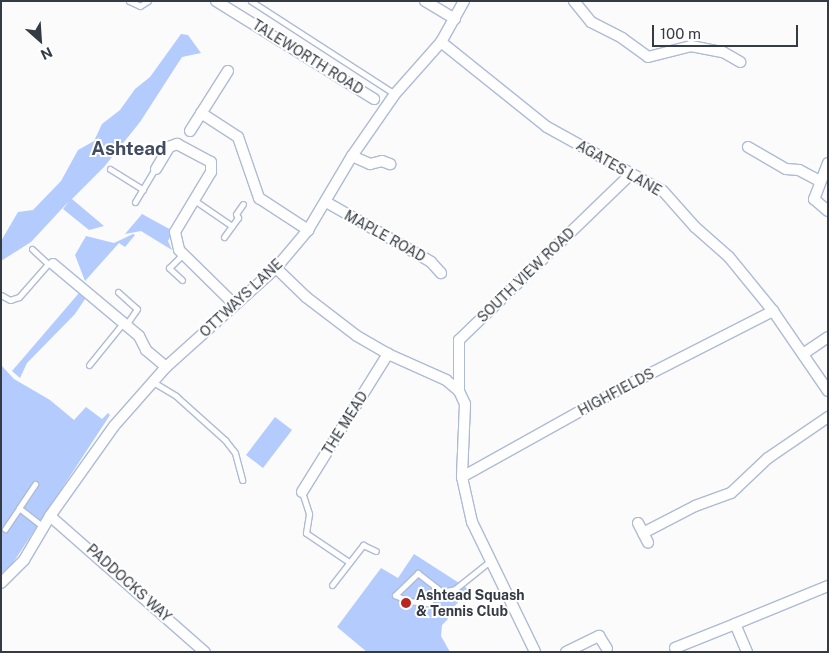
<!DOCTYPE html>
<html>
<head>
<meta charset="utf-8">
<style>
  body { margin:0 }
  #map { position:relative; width:829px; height:653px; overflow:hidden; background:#fbfbfb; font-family:"Public Sans",sans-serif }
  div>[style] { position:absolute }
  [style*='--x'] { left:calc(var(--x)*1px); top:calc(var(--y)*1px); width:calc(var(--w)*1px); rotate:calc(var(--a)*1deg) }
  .green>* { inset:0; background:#b3cbfd }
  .roads { filter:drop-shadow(1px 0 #aebbd5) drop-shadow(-1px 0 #aebbd5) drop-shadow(0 1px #aebbd5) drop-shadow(0 -1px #aebbd5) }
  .lane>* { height:5px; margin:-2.5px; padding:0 2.5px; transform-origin:2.5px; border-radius:2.5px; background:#fff }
  .street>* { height:10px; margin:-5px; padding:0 5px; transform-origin:5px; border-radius:5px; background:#fff }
  .dots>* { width:14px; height:14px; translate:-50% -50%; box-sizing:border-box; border:2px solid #fff; border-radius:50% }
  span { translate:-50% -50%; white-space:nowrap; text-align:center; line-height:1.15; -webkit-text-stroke:4px #fff; paint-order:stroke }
  .street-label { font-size:14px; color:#353b45 }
  .poi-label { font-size:14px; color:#353b45; font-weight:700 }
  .left { translate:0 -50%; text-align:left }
  .district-label { font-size:19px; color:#414c62; font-weight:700 }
  .frame { position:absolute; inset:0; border:2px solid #353b45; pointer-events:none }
  .north { position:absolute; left:15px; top:15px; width:50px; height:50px; -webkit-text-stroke:4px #fff; paint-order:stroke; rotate:154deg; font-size:14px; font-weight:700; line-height:20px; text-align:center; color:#353b45 }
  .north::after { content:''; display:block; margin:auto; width:18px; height:22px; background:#353b45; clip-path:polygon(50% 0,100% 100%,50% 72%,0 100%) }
  .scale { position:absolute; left:652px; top:25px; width:146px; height:22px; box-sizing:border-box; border:2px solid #353b45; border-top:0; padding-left:6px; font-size:15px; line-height:18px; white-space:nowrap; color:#353b45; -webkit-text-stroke:4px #fff; paint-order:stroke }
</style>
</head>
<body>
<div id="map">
  <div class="green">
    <div style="clip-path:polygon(181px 34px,188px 35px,201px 53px,182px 57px,140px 122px,104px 167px,72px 199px,104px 226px,89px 230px,63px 209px,69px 201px,31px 242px,1px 261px,1px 241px,18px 212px,33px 210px,61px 181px,78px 150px,94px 141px,102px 124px,120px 110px,135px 89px,150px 77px)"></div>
    <div style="clip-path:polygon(142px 214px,173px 231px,168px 241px,172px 250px,141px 231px,125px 234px)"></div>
    <div style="clip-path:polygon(133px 234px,135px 235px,125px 247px,119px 243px,85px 281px,75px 255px,86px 236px,114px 243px)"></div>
    <div style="clip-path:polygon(79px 293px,85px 299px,75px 314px,27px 363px,20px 378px,12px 371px)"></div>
    <div style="clip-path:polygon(1px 365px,14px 379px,50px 400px,74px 420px,86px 407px,102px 419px,108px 413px,110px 415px,11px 566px,1px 574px)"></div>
    <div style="clip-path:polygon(275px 417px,292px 430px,263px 468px,246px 455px)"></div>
    <div style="clip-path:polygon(414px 554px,470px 590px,445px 616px,448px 619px,442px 625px,441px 636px,450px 652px,367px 652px,337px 627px,381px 568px,398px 578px)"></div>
  </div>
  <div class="roads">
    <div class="lane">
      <div style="--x:129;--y:1;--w:12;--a:24"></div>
      <div style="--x:140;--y:6;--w:9;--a:-32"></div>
      <div style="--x:251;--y:1;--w:171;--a:32.9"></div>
      <div style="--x:110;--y:169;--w:39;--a:32"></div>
      <div style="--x:194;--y:200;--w:46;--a:34.4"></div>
      <div style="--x:135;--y:202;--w:39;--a:-59"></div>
      <div style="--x:224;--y:237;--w:24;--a:-54"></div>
      <div style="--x:238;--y:218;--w:4;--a:-117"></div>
      <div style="--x:236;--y:214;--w:12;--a:-55"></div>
      <div style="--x:32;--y:249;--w:22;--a:43"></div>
      <div style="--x:182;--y:280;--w:18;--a:-137"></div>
      <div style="--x:169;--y:268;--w:20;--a:-45"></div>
      <div style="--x:118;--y:292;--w:25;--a:42"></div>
      <div style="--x:137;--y:309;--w:19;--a:125"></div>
      <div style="--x:1;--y:295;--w:10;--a:29"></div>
      <div style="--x:10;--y:300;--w:9;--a:-18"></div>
      <div style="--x:19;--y:297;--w:44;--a:-48.7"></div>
      <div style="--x:48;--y:264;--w:5;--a:0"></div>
      <div style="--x:89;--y:365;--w:54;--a:-51"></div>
      <div style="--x:153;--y:382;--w:27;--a:31"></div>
      <div style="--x:176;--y:396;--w:66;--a:41.9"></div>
      <div style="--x:225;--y:440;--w:16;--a:52"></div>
      <div style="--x:235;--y:453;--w:28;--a:75"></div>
      <div style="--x:302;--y:492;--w:23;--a:72"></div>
      <div style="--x:309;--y:514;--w:19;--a:99"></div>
      <div style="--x:306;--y:533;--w:52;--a:34"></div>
      <div style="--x:19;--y:508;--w:29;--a:-56"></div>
      <div style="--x:5;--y:529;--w:25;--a:-56"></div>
      <div style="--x:19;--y:508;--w:31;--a:38"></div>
      <div style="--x:332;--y:585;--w:51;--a:-52.2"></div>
      <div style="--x:363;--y:545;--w:14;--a:25"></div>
      <div style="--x:442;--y:592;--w:31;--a:-142"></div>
      <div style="--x:418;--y:573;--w:32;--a:136"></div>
      <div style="--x:395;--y:595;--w:14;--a:25"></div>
      <div style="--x:408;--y:601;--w:19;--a:6"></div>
      <div style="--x:427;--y:603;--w:19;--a:-36"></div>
      <div style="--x:442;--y:592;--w:13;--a:-13"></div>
      <div style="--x:455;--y:589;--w:45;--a:-38.7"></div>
    </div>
    <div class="street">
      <div style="--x:216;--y:1;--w:186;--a:31.8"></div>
      <div style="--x:425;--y:1;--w:35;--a:31"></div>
      <div style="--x:574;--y:1;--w:27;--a:51"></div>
      <div style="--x:591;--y:22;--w:35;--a:27"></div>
      <div style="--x:622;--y:38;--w:32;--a:36"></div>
      <div style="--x:648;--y:57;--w:44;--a:-14.3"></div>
      <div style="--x:691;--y:46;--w:33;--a:11"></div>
      <div style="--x:723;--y:52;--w:20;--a:30"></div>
      <div style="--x:441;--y:42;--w:136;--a:38.7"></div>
      <div style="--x:547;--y:127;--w:132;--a:28.9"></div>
      <div style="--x:663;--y:191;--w:48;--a:48.4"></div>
      <div style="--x:695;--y:227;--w:45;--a:41.4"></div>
      <div style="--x:729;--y:257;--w:70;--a:50.8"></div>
      <div style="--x:773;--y:311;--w:97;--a:55.5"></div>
      <div style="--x:201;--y:113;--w:44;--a:33"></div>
      <div style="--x:238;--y:137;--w:65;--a:71"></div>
      <div style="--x:259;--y:198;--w:59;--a:33.1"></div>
      <div style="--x:190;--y:131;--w:71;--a:-57.7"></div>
      <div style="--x:748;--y:147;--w:44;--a:30.1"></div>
      <div style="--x:786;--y:169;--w:13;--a:4"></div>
      <div style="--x:799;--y:170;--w:24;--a:28"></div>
      <div style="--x:352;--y:156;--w:20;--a:24"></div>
      <div style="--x:370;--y:164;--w:12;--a:-14"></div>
      <div style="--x:382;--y:161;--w:9;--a:21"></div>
      <div style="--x:828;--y:163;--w:39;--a:111"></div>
      <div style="--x:814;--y:199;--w:18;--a:41"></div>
      <div style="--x:156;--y:169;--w:26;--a:-59"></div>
      <div style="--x:169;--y:147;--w:9;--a:-21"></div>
      <div style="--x:177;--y:144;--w:38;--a:28"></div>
      <div style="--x:211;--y:162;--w:10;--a:90"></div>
      <div style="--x:211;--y:172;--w:70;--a:121"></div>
      <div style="--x:175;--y:232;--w:18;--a:77"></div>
      <div style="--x:179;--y:250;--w:78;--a:44.5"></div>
      <div style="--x:326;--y:202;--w:121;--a:29.7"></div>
      <div style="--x:431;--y:262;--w:15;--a:48"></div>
      <div style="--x:53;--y:264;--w:112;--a:39.9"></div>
      <div style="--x:139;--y:336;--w:16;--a:63"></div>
      <div style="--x:146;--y:350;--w:26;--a:40"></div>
      <div style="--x:276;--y:268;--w:42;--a:44"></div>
      <div style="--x:306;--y:297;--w:64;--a:37.4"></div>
      <div style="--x:357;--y:336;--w:36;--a:30"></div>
      <div style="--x:388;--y:354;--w:64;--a:24.1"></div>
      <div style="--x:446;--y:380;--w:17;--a:40"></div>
      <div style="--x:459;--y:391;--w:14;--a:65"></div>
      <div style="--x:465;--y:404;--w:73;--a:92.4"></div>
      <div style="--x:462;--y:477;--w:46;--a:77.5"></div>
      <div style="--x:472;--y:522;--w:144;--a:64.1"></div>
      <div style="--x:803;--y:354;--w:30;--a:-34"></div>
      <div style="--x:459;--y:391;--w:51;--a:-90"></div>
      <div style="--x:459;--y:340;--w:238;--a:-44"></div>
      <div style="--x:462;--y:477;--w:181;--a:-29.1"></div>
      <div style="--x:620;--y:389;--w:172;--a:-27"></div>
      <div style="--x:302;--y:492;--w:163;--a:-58.1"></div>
      <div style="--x:50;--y:516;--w:206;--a:41.3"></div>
      <div style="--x:638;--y:523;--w:22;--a:63"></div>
      <div style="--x:643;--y:533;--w:59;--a:-27.4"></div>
      <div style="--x:695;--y:506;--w:38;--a:-20"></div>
      <div style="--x:731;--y:493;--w:51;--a:-43.4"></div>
      <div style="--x:768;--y:458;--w:73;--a:-34.3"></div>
      <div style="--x:1;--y:583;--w:33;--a:-45"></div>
      <div style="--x:24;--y:560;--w:51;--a:-59.4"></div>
      <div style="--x:50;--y:516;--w:110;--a:-54.6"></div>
      <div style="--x:114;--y:426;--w:79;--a:-48.6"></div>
      <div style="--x:166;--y:367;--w:148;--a:-42"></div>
      <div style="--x:276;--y:268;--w:50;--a:-49.9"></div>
      <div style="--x:308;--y:230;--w:86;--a:-59.3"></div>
      <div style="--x:352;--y:156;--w:75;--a:-55.3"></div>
      <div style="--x:395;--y:94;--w:69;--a:-48.5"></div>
      <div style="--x:441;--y:42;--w:47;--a:-60.7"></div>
      <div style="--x:675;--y:648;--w:65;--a:-21.8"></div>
      <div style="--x:566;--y:652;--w:37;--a:-26"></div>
      <div style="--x:599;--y:636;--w:15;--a:58"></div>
      <div style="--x:747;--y:652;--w:30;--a:-113"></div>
      <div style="--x:735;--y:624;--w:100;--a:-22.2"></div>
    </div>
  </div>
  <div class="dots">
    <div style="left:406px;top:603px;background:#b52720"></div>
  </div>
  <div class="street-label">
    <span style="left:308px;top:57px;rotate:32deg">TALEWORTH ROAD</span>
    <span style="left:619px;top:168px;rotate:30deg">AGATES LANE</span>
    <span style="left:385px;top:236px;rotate:29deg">MAPLE ROAD</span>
    <span style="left:526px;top:275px;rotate:-44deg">SOUTH VIEW ROAD</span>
    <span style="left:241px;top:298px;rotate:-43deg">OTTWAYS LANE</span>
    <span style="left:616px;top:392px;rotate:-28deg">HIGHFIELDS</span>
    <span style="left:345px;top:423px;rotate:-58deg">THE MEAD</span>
    <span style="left:129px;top:583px;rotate:42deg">PADDOCKS WAY</span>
  </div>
  <div class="poi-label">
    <span class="left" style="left:416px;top:603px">Ashtead Squash<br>&amp; Tennis Club</span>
  </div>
  <div class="district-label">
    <span style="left:129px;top:149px">Ashtead</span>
  </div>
  <div class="frame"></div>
  <div class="north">N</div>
  <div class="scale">100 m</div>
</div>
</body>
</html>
